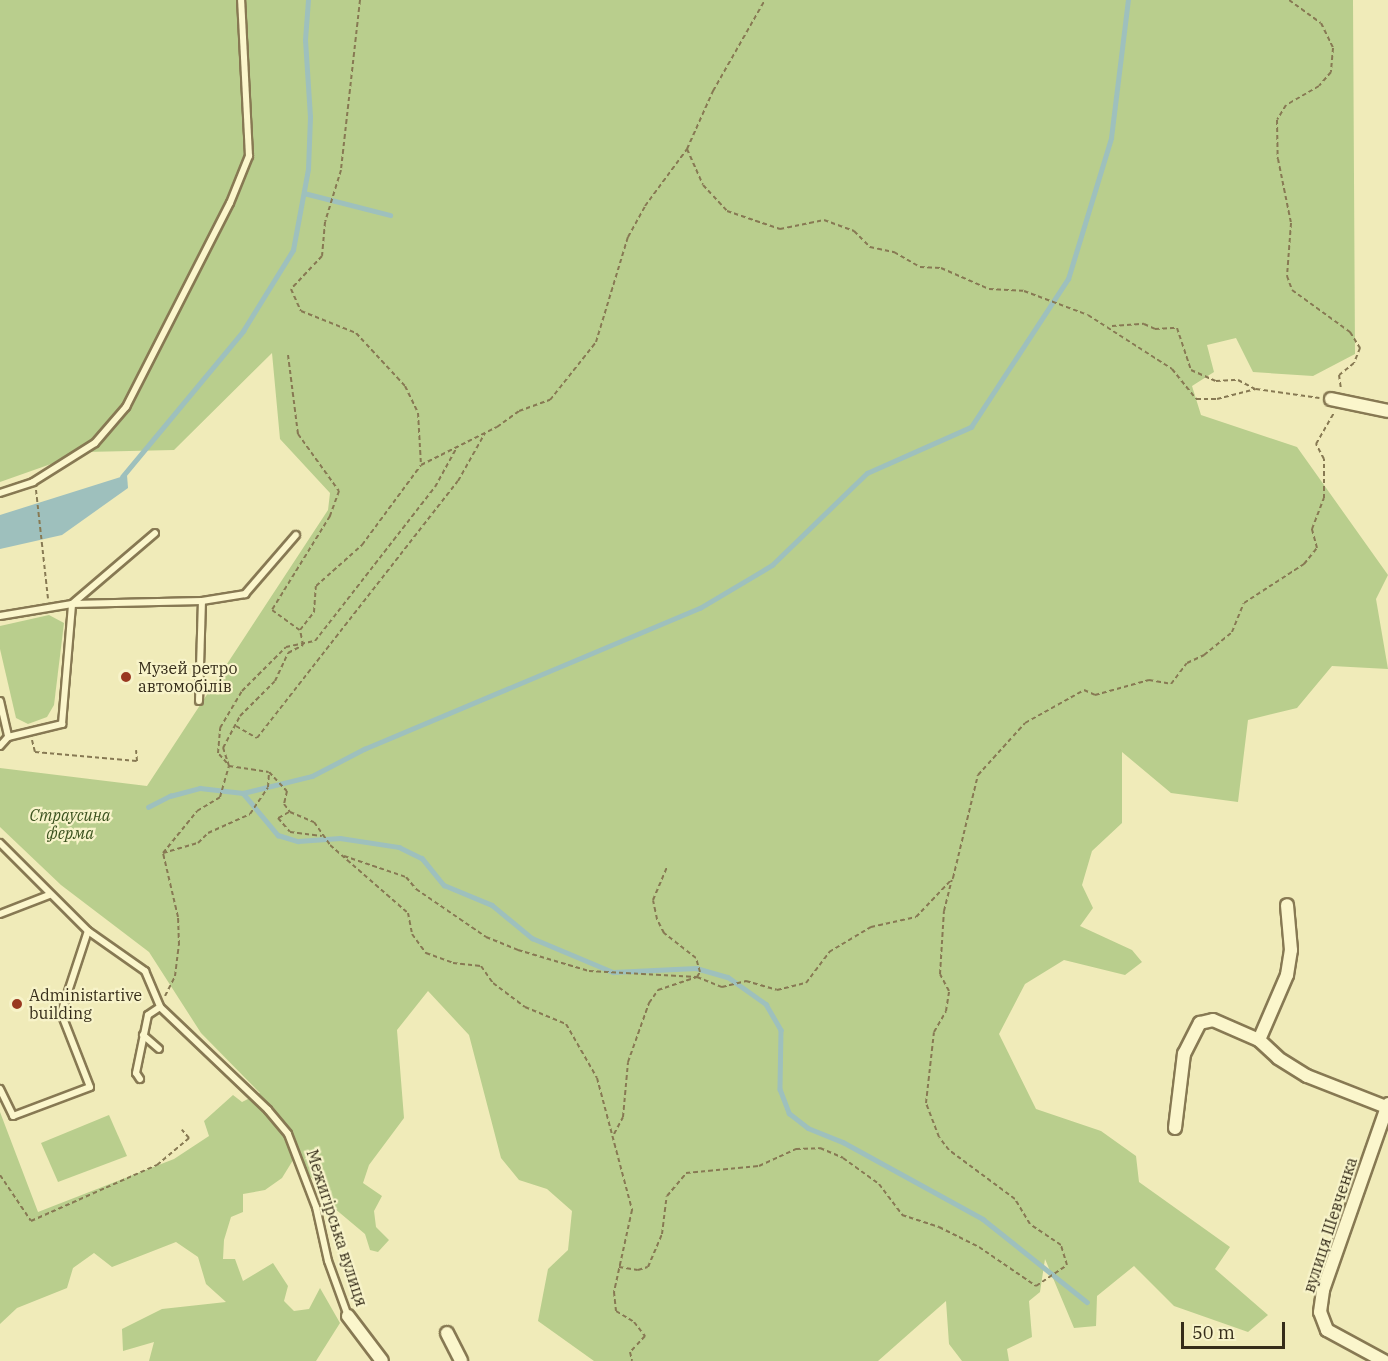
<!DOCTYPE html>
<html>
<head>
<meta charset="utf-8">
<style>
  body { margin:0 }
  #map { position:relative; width:1388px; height:1361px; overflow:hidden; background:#f0ebb9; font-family:"IBM Plex Serif",serif }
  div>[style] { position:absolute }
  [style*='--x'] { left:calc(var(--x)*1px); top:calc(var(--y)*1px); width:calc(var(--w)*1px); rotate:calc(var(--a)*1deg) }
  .green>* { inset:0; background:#b9ce8d }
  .water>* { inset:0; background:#9ec0bd }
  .stream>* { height:4.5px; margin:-2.25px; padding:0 2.25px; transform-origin:2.25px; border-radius:2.25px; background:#9ec0bd }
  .path>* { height:2px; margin-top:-1px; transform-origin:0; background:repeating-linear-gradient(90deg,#877953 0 4.5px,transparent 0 7.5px) }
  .roads { filter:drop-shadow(2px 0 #877953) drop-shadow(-2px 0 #877953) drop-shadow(0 2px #877953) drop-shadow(0 -2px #877953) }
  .lane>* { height:6px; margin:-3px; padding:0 3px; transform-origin:3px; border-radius:3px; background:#fbf6cc }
  .street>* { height:12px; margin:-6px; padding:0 6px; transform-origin:6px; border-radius:6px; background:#fbf6cc }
  .dots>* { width:16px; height:16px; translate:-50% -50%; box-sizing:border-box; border:3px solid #f7f3c9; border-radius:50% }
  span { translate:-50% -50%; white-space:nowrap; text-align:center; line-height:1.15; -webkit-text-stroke:4.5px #f7f3c9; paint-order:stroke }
  .poi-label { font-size:16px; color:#352c19 }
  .left { translate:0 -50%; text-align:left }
  .park-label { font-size:16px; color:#3b521f; font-style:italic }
  .street-label { font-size:16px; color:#352c19 }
  .scale { position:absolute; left:1181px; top:1322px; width:104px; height:27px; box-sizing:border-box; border:3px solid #352c19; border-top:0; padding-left:8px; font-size:18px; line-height:21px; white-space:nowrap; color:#352c19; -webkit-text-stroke:4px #f7f3c9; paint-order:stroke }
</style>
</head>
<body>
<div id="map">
  <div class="green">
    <div style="clip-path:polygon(0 0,1353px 0,1355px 354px,1313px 376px,1253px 372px,1236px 338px,1207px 345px,1214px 372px,1192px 386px,1201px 415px,1297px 447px,1388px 575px,1376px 599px,1388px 669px,1332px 666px,1297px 708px,1248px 720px,1238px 802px,1171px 793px,1122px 752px,1122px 823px,1092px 851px,1082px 885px,1093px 908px,1080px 926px,1132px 950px,1142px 962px,1125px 975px,1064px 960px,1025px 984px,999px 1034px,1036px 1109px,1101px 1131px,1136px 1156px,1139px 1182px,1230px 1247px,1215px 1269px,1268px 1315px,1248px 1332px,1174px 1306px,1134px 1266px,1097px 1296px,1096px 1326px,1074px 1328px,1045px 1259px,1040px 1292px,1029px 1301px,1032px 1337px,1007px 1349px,1009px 1361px,962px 1361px,949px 1344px,946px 1301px,878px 1361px,594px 1361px,538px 1321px,548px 1269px,568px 1250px,572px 1211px,547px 1189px,519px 1180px,501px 1158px,469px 1035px,428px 991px,397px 1030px,404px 1118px,369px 1165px,363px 1183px,382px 1196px,374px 1211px,376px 1227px,389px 1240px,378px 1252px,370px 1250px,365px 1234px,334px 1208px,330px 1192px,309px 1176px,298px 1152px,282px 1178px,265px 1190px,243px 1194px,243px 1212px,231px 1217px,224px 1240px,223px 1259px,235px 1259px,243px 1281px,273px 1263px,288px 1286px,284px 1301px,294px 1311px,309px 1309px,320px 1288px,340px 1323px,316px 1361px,149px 1361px,154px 1342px,123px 1351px,122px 1329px,162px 1309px,226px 1302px,206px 1284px,198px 1257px,176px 1242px,112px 1267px,94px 1253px,73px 1268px,67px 1288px,17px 1308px,0 1324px,0 1112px,38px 1212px,174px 1159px,209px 1136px,204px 1121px,233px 1095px,242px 1102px,260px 1093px,201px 1033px,149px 952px,61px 885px,0 827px,0 768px,147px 786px,328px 510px,330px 493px,280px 439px,272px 353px,174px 450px,85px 452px,0 482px)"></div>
    <div style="clip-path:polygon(49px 615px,64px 623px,54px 705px,47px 717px,28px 724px,16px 718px,0 649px,0 626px)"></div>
    <div style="clip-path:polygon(109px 1115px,127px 1156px,58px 1182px,41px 1143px)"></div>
  </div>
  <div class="water">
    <div style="clip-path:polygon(127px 475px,128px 488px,62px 535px,0 549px,0 515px)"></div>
  </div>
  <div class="stream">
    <div style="--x:304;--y:193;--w:89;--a:14.3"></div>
    <div style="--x:122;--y:477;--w:190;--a:-50.3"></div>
    <div style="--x:243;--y:331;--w:95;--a:-58.3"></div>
    <div style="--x:293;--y:250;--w:82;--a:-79.5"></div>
    <div style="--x:308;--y:169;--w:52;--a:-87.8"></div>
    <div style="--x:310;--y:117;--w:77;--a:-93.7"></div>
    <div style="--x:305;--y:40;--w:40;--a:-85.7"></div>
    <div style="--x:243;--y:793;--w:55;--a:50.2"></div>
    <div style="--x:278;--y:835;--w:21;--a:17"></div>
    <div style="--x:298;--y:841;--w:42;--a:-4.1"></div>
    <div style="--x:340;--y:838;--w:60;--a:8.7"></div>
    <div style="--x:399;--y:847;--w:25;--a:26"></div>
    <div style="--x:422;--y:858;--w:35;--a:51"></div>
    <div style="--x:444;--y:885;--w:52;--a:22.6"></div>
    <div style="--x:492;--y:905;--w:52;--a:39.5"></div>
    <div style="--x:532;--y:938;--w:88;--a:22.8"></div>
    <div style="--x:613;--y:972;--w:83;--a:-2.8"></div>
    <div style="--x:696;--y:968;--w:33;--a:16"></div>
    <div style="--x:728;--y:977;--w:47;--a:35.4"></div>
    <div style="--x:766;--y:1004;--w:30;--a:60"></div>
    <div style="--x:781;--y:1030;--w:59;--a:91"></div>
    <div style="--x:780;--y:1089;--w:26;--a:69"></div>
    <div style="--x:789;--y:1113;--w:24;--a:38"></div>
    <div style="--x:808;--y:1128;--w:38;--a:22"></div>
    <div style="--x:843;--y:1142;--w:160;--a:28.8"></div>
    <div style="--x:983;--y:1219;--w:133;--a:38.6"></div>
    <div style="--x:148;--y:807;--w:25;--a:-27"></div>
    <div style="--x:170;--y:796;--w:31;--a:-15"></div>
    <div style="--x:200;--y:788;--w:43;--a:6.6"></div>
    <div style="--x:243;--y:793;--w:71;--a:-13.8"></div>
    <div style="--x:312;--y:776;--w:59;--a:-27.4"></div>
    <div style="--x:364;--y:749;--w:364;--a:-22.8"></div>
    <div style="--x:700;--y:608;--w:84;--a:-30.8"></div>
    <div style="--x:772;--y:565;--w:132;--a:-44.1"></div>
    <div style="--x:867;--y:473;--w:114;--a:-23.9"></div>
    <div style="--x:971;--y:427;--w:177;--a:-56.8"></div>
    <div style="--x:1068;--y:279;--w:147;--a:-73"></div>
    <div style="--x:1111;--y:138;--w:139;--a:-83"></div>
  </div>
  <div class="path">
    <div style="--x:360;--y:0;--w:171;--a:96.4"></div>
    <div style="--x:341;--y:170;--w:54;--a:107.1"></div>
    <div style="--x:325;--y:222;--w:34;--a:95"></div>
    <div style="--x:322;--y:256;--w:45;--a:133.2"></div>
    <div style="--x:291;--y:289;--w:24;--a:66"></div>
    <div style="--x:301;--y:311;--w:59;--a:21.8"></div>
    <div style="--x:356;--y:333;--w:72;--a:47.2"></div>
    <div style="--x:405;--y:386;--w:30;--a:64"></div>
    <div style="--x:418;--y:413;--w:52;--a:86.7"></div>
    <div style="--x:1289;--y:0;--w:39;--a:36"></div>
    <div style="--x:1321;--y:23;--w:28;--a:64"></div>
    <div style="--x:1333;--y:48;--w:24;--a:95"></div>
    <div style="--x:1331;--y:72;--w:18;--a:131"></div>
    <div style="--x:1319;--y:86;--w:38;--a:150"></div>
    <div style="--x:1286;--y:105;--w:17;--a:121"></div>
    <div style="--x:1277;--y:120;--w:39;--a:89"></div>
    <div style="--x:1278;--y:159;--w:65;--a:78.5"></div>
    <div style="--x:1291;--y:223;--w:53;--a:94.3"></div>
    <div style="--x:1287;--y:276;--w:15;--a:70"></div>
    <div style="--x:1292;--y:290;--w:72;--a:35.9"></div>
    <div style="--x:1350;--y:332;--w:19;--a:58"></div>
    <div style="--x:1360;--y:348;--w:16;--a:112"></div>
    <div style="--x:1354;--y:363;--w:19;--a:141"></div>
    <div style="--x:1339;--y:375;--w:14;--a:82"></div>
    <div style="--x:687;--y:149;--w:39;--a:66"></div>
    <div style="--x:703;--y:185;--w:35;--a:47"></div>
    <div style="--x:727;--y:211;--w:56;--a:18.8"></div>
    <div style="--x:780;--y:229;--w:45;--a:-11.6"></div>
    <div style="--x:824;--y:220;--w:32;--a:20"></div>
    <div style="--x:854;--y:231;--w:23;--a:45"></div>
    <div style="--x:870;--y:247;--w:25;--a:12"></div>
    <div style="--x:894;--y:252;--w:30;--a:30"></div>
    <div style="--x:920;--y:267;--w:21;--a:3"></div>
    <div style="--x:941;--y:268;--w:52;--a:23.6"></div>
    <div style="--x:989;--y:289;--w:35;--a:3"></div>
    <div style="--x:1024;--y:291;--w:68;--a:20.6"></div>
    <div style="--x:1088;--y:315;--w:100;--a:32.7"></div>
    <div style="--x:1172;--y:369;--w:38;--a:51"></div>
    <div style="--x:1196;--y:399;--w:21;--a:0"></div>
    <div style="--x:1217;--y:399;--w:40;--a:-14.4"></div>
    <div style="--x:1256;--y:389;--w:64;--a:8.1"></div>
    <div style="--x:1112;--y:326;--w:32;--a:-4"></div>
    <div style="--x:1144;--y:324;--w:12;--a:24"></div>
    <div style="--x:1155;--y:329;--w:22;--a:-3"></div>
    <div style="--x:1177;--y:328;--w:44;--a:71.6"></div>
    <div style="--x:1191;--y:370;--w:27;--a:24"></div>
    <div style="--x:1216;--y:381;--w:22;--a:-3"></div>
    <div style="--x:1238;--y:380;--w:19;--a:28"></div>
    <div style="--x:288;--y:355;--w:80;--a:82.8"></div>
    <div style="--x:298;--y:434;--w:70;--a:54.3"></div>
    <div style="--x:339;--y:491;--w:27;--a:110"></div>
    <div style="--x:330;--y:516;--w:110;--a:121.7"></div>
    <div style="--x:272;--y:610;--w:34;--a:36"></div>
    <div style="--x:36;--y:490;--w:109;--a:83.7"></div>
    <div style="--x:236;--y:726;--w:24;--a:30"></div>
    <div style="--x:257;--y:738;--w:326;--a:-52"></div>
    <div style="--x:458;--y:481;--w:55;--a:-60.6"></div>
    <div style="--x:32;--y:740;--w:12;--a:76"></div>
    <div style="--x:35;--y:752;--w:102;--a:5"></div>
    <div style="--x:137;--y:761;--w:11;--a:-95"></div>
    <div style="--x:227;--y:763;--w:13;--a:-132"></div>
    <div style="--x:218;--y:753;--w:25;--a:-85"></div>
    <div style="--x:220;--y:728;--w:43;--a:-59.3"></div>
    <div style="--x:242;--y:691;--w:62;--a:-45"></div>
    <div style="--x:286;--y:647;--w:30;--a:-12"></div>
    <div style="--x:315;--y:641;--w:195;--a:-52.1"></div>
    <div style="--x:435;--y:487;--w:46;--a:-61.2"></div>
    <div style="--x:229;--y:766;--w:19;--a:-108"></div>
    <div style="--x:223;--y:748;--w:36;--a:-62"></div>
    <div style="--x:240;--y:716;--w:49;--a:-45"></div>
    <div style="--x:275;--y:681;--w:31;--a:-65"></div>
    <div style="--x:288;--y:653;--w:17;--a:-28"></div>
    <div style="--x:303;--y:645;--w:15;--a:-101"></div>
    <div style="--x:300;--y:630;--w:23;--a:-52"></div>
    <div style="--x:314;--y:612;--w:26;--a:-86"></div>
    <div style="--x:316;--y:586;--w:62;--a:-41.7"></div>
    <div style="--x:362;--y:545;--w:99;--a:-53.6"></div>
    <div style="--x:421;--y:465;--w:85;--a:-26.6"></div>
    <div style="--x:497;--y:427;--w:27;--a:-36"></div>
    <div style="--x:519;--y:411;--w:33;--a:-20"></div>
    <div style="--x:550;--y:400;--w:74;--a:-51.6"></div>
    <div style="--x:596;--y:342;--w:110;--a:-73.1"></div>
    <div style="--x:628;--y:237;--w:35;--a:-61"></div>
    <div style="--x:645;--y:206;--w:71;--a:-53.6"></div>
    <div style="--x:687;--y:149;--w:64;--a:-65.9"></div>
    <div style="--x:713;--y:91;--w:105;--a:-60.3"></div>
    <div style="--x:289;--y:812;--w:13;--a:151"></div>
    <div style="--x:278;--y:818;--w:18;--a:49"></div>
    <div style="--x:290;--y:832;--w:32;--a:7"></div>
    <div style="--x:163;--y:853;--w:36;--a:-16"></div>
    <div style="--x:198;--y:843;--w:14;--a:-45"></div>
    <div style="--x:208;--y:833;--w:46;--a:-24.3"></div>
    <div style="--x:250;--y:814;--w:32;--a:-56"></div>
    <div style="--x:268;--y:787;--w:14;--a:-86"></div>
    <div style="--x:344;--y:856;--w:65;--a:18.7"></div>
    <div style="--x:406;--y:877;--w:16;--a:50"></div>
    <div style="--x:416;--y:889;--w:85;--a:34.4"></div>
    <div style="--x:486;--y:937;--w:35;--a:22"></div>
    <div style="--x:518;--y:950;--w:74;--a:16.5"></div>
    <div style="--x:589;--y:971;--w:108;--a:3.2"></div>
    <div style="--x:697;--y:977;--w:6;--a:-59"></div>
    <div style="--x:700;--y:972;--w:15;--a:-106"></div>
    <div style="--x:696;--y:958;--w:41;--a:-142"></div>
    <div style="--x:664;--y:933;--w:16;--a:-117"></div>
    <div style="--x:657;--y:919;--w:19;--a:-102"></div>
    <div style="--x:653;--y:900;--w:36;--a:-67"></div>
    <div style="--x:165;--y:996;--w:22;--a:-63"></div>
    <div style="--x:175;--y:976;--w:31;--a:-83"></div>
    <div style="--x:179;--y:945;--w:28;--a:-92"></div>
    <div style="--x:178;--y:917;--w:66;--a:-103.2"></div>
    <div style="--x:163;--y:853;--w:54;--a:-51"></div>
    <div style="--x:197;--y:811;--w:27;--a:-31"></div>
    <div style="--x:220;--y:797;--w:32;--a:-74"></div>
    <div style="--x:229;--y:766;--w:40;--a:8.5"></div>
    <div style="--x:269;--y:772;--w:26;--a:47"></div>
    <div style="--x:287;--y:791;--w:13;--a:103"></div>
    <div style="--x:284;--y:804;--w:10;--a:53"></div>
    <div style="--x:290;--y:812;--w:26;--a:23"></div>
    <div style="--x:314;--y:822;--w:28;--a:55"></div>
    <div style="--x:330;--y:845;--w:103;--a:41.1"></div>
    <div style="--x:408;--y:913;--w:21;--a:79"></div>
    <div style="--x:412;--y:934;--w:24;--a:54"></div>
    <div style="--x:426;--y:953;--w:29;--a:20"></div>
    <div style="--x:453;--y:963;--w:28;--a:6"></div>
    <div style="--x:481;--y:966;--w:21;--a:55"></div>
    <div style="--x:493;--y:983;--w:40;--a:37"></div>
    <div style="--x:525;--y:1007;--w:44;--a:22.5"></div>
    <div style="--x:566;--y:1024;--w:62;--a:60.1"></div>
    <div style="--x:597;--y:1078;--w:137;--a:75.1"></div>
    <div style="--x:632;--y:1210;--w:84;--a:102.4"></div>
    <div style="--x:614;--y:1292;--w:19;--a:84"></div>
    <div style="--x:616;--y:1311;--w:21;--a:31"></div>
    <div style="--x:634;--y:1322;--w:18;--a:52"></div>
    <div style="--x:645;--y:1336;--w:22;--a:133"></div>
    <div style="--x:630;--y:1352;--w:9;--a:77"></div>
    <div style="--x:614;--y:1134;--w:19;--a:-62"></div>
    <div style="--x:623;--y:1117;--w:55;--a:-84.8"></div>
    <div style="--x:628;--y:1062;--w:63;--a:-70.4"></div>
    <div style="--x:649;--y:1003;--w:16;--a:-55"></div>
    <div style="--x:658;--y:990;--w:41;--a:-18.4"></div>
    <div style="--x:697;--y:977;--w:27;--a:22"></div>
    <div style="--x:722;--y:987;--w:25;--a:-14"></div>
    <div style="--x:746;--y:981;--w:32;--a:16"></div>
    <div style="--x:777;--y:990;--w:30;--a:-14"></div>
    <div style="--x:806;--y:983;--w:39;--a:-53"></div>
    <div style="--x:829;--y:952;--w:49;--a:-30.8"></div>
    <div style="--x:871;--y:927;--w:46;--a:-12.5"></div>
    <div style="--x:916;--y:917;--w:54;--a:-46.5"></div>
    <div style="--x:953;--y:878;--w:106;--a:-76.4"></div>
    <div style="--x:978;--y:775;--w:70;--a:-47.9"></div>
    <div style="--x:1025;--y:723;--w:68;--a:-29.2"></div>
    <div style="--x:1084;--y:690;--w:12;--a:24"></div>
    <div style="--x:1095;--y:695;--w:56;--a:-15.5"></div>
    <div style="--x:1149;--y:680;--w:22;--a:10"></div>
    <div style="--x:1171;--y:684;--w:26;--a:-53"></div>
    <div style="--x:1187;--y:663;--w:19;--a:-25"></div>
    <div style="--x:1204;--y:655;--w:36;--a:-39"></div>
    <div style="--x:1232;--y:632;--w:31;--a:-68"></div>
    <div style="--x:1244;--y:603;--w:72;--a:-33"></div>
    <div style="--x:1304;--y:564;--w:21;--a:-51"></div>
    <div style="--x:1317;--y:548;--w:20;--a:-105"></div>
    <div style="--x:1312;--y:529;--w:33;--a:-69"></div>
    <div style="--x:1324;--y:498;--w:39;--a:-90"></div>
    <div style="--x:1324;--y:459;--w:17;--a:-118"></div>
    <div style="--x:1316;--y:444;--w:36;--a:-60"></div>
    <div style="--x:0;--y:1175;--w:55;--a:56"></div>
    <div style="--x:31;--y:1221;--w:138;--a:-24"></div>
    <div style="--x:157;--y:1165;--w:42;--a:-40.2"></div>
    <div style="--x:189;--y:1138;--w:11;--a:-131"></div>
    <div style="--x:619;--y:1267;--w:19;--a:9"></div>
    <div style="--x:638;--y:1270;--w:10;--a:-17"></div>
    <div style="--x:648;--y:1267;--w:36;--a:-67"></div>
    <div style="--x:662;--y:1234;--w:38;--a:-83"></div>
    <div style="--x:667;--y:1196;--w:30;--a:-50"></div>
    <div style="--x:686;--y:1173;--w:73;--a:-5.5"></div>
    <div style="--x:759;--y:1166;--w:41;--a:-24.7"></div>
    <div style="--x:796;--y:1149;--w:24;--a:-2"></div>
    <div style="--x:820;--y:1148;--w:25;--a:23"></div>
    <div style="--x:843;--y:1158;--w:44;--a:35.8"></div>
    <div style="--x:879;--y:1184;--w:39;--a:53"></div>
    <div style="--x:902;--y:1215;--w:39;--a:18"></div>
    <div style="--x:939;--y:1227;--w:45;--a:26.6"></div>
    <div style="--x:979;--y:1247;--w:69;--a:34.4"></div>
    <div style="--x:1036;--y:1286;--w:37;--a:-34"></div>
    <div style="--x:1067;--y:1265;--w:21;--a:-107"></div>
    <div style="--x:1061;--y:1245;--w:37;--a:-146"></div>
    <div style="--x:1030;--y:1224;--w:29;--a:-121"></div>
    <div style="--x:1015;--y:1199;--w:82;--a:-143.4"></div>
    <div style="--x:949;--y:1150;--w:16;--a:-128"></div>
    <div style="--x:939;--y:1137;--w:36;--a:-111"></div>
    <div style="--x:926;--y:1103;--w:71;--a:-83.6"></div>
    <div style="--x:934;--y:1032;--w:24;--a:-60"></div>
    <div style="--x:946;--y:1011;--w:20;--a:-81"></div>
    <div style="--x:949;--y:991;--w:19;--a:-118"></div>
    <div style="--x:940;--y:974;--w:63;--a:-86.4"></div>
    <div style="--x:944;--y:911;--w:32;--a:-76"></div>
  </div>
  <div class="roads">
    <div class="lane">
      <div style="--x:0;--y:493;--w:35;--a:-18"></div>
      <div style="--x:33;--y:482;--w:73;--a:-32.2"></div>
      <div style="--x:95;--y:443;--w:48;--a:-49.3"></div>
      <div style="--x:126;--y:407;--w:229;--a:-63"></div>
      <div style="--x:230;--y:203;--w:51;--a:-68"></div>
      <div style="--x:249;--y:156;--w:156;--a:-92.9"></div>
      <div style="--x:0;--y:616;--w:73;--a:-9.5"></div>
      <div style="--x:72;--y:604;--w:109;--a:-40.5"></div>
      <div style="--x:0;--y:701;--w:37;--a:77"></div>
      <div style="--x:8;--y:737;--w:12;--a:132"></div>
      <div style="--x:199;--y:701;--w:100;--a:-88.3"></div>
      <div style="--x:8;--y:737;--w:56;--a:-13.5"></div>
      <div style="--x:62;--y:724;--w:120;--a:-85.2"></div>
      <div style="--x:72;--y:604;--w:130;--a:-1.3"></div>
      <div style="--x:202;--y:601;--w:44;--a:-9.2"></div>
      <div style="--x:245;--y:594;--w:78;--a:-49.2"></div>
      <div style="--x:0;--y:843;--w:124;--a:45"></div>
      <div style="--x:88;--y:931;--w:70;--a:35.1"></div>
      <div style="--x:145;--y:971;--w:39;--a:67"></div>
      <div style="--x:160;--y:1007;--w:149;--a:43.6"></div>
      <div style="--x:268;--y:1110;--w:31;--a:50"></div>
      <div style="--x:288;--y:1134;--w:78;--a:69"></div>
      <div style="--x:316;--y:1207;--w:55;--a:77.5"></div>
      <div style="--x:328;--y:1261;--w:59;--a:70"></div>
      <div style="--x:0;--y:914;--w:53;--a:-21.2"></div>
      <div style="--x:143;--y:1035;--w:21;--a:41"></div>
      <div style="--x:140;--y:1079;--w:7;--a:-124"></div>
      <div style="--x:136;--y:1073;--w:59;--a:-78.3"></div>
      <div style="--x:148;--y:1015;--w:14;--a:-34"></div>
      <div style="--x:0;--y:1089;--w:30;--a:64"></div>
      <div style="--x:13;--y:1116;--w:82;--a:-20.6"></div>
      <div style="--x:90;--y:1087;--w:79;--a:-111.4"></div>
      <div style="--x:61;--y:1013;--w:86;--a:-71.8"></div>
    </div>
    <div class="street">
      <div style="--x:1331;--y:399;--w:58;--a:11.9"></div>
      <div style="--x:1259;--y:1040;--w:71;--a:-66.7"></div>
      <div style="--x:1287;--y:975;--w:25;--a:-81"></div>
      <div style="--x:1291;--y:950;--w:45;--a:-95.1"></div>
      <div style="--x:1175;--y:1128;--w:75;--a:-83.1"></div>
      <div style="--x:1184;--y:1054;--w:35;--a:-63"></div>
      <div style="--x:1200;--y:1023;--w:13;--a:-13"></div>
      <div style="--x:1213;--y:1020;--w:50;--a:23.5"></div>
      <div style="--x:1259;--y:1040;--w:26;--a:43"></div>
      <div style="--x:1278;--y:1058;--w:34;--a:32"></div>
      <div style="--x:1307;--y:1076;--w:85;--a:21.4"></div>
      <div style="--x:348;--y:1316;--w:56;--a:52.9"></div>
      <div style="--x:447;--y:1333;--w:31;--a:63"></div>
      <div style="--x:1384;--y:1361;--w:65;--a:-151.5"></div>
      <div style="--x:1327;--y:1330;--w:19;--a:-111"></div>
      <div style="--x:1320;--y:1312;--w:22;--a:-82"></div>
      <div style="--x:1323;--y:1290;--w:197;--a:-70.7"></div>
    </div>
  </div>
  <div class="dots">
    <div style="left:126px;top:677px;background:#993820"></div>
    <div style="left:17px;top:1004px;background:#993820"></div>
  </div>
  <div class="poi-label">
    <span class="left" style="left:138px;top:677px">Музей ретро<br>автомобілів</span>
    <span class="left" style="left:29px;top:1004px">Administartive<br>building</span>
  </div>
  <div class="park-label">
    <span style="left:70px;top:824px">Страусина<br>ферма</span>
  </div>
  <div class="street-label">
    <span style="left:1330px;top:1225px;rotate:-72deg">вулиця Шевченка</span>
    <span style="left:337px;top:1228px;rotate:72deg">Межигірська вулиця</span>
  </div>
  <div class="scale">50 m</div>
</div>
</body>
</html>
